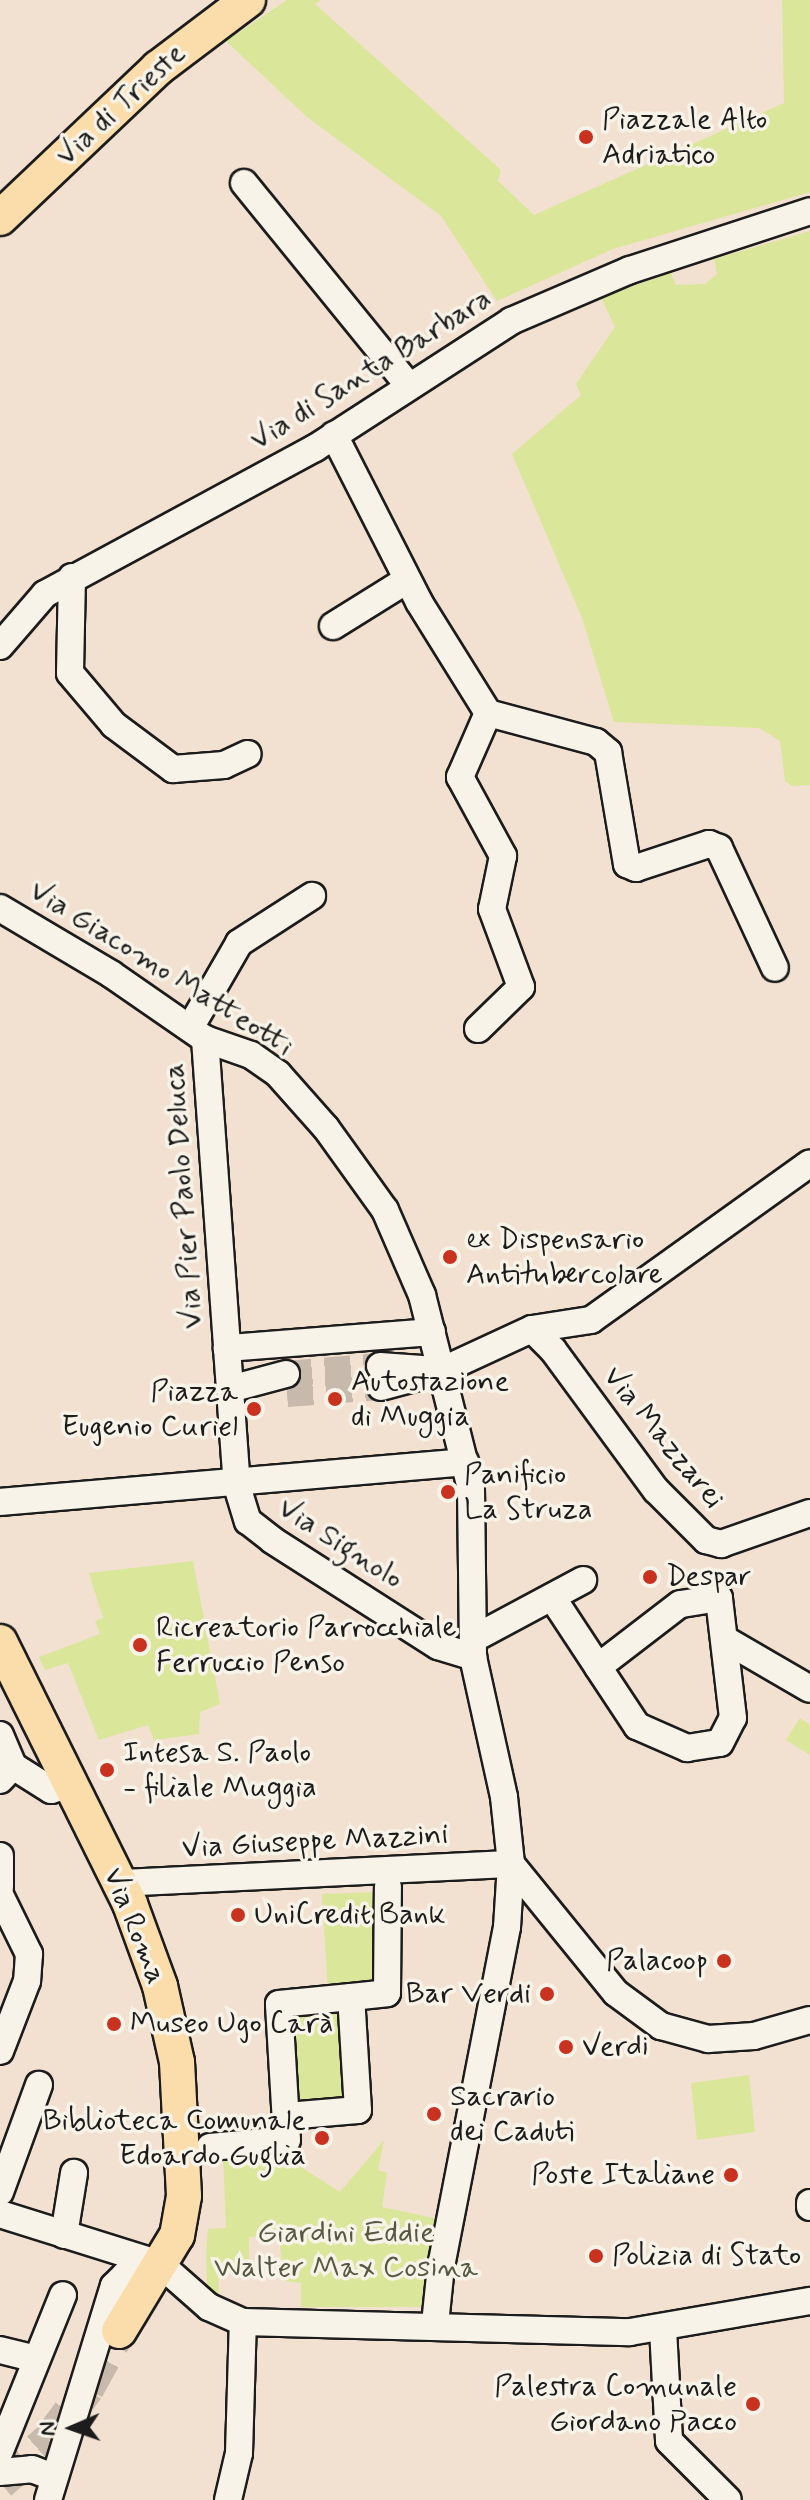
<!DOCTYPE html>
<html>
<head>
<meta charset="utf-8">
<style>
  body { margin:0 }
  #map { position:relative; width:810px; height:2500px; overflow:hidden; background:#f2e1d0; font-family:Mynerve,sans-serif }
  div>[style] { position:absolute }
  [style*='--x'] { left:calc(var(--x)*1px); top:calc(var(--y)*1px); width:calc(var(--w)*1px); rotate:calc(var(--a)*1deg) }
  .green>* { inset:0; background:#dae699 }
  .minor-tunnel>* { height:26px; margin-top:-13px; transform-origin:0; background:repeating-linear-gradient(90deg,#c7baac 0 26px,transparent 0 39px) }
  .major-tunnel>* { height:34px; margin-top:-17px; transform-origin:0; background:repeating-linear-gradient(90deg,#c7baac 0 34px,transparent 0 51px) }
  .roads { filter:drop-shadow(2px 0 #1c1c1c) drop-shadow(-2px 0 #1c1c1c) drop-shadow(0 2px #1c1c1c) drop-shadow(0 -2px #1c1c1c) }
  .minor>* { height:26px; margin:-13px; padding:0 13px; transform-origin:13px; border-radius:13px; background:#f7f3e8 }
  .major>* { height:34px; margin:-17px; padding:0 17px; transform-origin:17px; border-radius:17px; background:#fbddab }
  .dots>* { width:22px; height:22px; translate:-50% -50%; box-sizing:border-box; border:4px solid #f7f3e8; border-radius:50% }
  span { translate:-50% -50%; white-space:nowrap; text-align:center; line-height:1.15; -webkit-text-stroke:7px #f7f3e8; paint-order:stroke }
  .street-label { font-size:30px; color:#1c1c1c }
  .poi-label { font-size:30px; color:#1c1c1c }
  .left { translate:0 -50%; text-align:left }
  .right { translate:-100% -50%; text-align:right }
  .park-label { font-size:30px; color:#555942 }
  .north { position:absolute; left:32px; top:2388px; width:80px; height:80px; -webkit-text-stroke:6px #f7f3e8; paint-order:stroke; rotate:268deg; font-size:22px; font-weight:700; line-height:32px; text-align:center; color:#1c1c1c }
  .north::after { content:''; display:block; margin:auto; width:28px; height:36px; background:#1c1c1c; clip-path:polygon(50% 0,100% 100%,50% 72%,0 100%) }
</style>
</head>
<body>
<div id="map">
  <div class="green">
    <div style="clip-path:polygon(287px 0,321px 0,315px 4px,501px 170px,498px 181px,534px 215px,784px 103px,782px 0,810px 0,810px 192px,613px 249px,497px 301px,441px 216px,307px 117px,226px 41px)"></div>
    <div style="clip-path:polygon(810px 231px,810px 785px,792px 786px,785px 781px,780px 741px,759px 728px,614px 722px,582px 618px,512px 454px,581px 395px,576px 384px,615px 327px,601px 297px,671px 273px,676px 285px,705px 284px,717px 274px,714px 259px)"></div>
    <div style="clip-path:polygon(193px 1561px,220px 1704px,200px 1712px,199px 1734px,154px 1740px,148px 1725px,99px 1740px,68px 1663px,45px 1670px,39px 1657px,100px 1634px,95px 1621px,103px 1618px,89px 1573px)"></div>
    <div style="clip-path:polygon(800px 1718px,810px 1725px,810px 1755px,786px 1740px)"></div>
    <div style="clip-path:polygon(380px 1892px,378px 1986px,328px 1990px,322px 1894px)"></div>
    <div style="clip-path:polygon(345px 2010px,353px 2105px,298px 2109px,290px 2014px)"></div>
    <div style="clip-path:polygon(749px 2075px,755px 2132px,697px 2140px,691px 2083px)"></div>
    <div style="clip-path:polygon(384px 2140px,378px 2170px,387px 2173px,382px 2207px,438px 2219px,426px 2307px,301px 2307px,301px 2283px,284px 2281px,279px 2237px,249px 2237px,249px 2272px,218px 2271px,219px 2299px,207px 2284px,206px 2254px,208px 2229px,226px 2228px,223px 2154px,274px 2150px,340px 2192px)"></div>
  </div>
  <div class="minor-tunnel">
    <div style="--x:286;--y:1374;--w:94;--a:-4.9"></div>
    <div style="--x:287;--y:1394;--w:94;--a:-4.3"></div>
  </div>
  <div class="major-tunnel">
    <div style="--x:0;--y:2483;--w:65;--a:-41.3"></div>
    <div style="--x:49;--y:2440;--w:64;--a:-53.3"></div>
    <div style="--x:87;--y:2389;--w:66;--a:-61.1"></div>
  </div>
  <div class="roads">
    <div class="minor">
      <div style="--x:244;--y:183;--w:262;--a:50.9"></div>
      <div style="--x:334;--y:435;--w:187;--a:63"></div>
      <div style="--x:419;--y:602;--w:131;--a:58.1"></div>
      <div style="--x:488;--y:713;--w:70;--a:113.6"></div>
      <div style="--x:460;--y:777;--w:90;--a:61.4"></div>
      <div style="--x:503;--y:856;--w:54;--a:101.7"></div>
      <div style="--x:492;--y:909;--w:83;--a:69.6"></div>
      <div style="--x:521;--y:987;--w:60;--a:135.7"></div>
      <div style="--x:72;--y:577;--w:96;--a:91.2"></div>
      <div style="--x:70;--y:673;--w:68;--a:49.8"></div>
      <div style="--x:114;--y:725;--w:74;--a:36.7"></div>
      <div style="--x:173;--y:769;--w:51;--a:-4.5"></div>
      <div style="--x:224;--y:765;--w:26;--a:-25"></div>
      <div style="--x:333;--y:626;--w:87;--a:-31.9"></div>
      <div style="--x:0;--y:646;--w:69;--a:-49.1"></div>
      <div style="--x:45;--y:594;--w:307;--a:-28.4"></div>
      <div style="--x:315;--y:448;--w:234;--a:-32.9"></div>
      <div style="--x:511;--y:321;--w:129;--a:-23.2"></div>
      <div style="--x:630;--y:270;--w:189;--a:-18.1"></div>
      <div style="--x:488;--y:713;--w:112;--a:15"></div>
      <div style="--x:596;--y:742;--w:16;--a:40"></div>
      <div style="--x:608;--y:752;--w:114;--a:80.4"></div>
      <div style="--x:627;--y:864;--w:10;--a:24"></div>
      <div style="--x:636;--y:868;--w:77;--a:-18.2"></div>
      <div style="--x:709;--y:844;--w:11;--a:22"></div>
      <div style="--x:719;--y:848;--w:132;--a:65"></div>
      <div style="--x:0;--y:908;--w:129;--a:30.7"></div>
      <div style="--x:111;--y:974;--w:114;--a:34.7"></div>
      <div style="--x:205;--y:1039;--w:49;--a:19.2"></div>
      <div style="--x:251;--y:1055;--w:33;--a:35"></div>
      <div style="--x:278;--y:1074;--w:72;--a:48.4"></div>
      <div style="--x:326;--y:1128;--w:101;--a:54.3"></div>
      <div style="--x:385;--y:1210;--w:93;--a:66.5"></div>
      <div style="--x:422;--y:1295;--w:200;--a:75.8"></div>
      <div style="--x:471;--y:1489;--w:168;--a:89.3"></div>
      <div style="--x:473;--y:1657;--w:143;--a:77.5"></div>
      <div style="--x:504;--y:1797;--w:67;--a:84"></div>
      <div style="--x:511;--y:1864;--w:63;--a:93.6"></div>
      <div style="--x:507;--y:1927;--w:345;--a:101"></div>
      <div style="--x:441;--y:2266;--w:58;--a:95.9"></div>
      <div style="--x:190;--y:1028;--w:98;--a:-60"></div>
      <div style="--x:239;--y:943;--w:87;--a:-32.8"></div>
      <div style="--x:205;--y:1039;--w:310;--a:85.9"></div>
      <div style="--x:532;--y:1329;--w:60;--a:-8.7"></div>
      <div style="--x:591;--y:1320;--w:269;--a:-35.6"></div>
      <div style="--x:432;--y:1332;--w:206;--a:175.5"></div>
      <div style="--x:227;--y:1348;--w:138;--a:85.9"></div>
      <div style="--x:237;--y:1486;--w:37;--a:73"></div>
      <div style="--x:248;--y:1521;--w:31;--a:38"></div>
      <div style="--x:272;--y:1540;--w:197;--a:32.6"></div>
      <div style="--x:438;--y:1646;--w:37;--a:17"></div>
      <div style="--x:380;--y:1366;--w:42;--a:4.1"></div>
      <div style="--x:381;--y:1387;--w:62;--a:-14.9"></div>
      <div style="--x:441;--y:1371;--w:100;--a:-24.8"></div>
      <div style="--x:532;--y:1329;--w:30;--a:45"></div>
      <div style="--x:553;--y:1350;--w:174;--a:53.7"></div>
      <div style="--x:656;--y:1490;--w:71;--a:45"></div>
      <div style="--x:706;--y:1540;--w:16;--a:15"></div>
      <div style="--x:721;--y:1544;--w:94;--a:-19.2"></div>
      <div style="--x:230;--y:1389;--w:58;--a:-15"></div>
      <div style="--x:0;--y:1502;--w:467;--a:-4.9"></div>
      <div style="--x:552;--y:1597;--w:84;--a:56.7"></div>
      <div style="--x:598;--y:1667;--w:71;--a:56.5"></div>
      <div style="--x:637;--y:1726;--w:55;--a:23.7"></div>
      <div style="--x:687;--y:1748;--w:33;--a:-9"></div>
      <div style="--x:720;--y:1743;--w:28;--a:-63"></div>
      <div style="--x:733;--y:1718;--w:121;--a:-96.7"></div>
      <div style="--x:719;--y:1598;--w:39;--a:171"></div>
      <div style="--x:680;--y:1604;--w:103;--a:142.5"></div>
      <div style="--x:473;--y:1639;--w:125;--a:-28.2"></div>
      <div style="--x:724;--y:1639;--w:99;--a:30.2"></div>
      <div style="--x:0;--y:1735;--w:34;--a:67"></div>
      <div style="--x:0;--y:1780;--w:19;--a:-47"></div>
      <div style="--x:13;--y:1766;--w:45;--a:32.3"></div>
      <div style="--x:51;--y:1790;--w:7;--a:-16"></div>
      <div style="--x:0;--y:1856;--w:31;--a:90"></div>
      <div style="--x:511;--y:1864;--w:166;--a:50.9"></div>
      <div style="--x:616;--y:1993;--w:56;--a:36.3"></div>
      <div style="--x:661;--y:2026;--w:49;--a:15.5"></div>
      <div style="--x:708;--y:2039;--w:46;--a:-3.7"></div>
      <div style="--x:754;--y:2036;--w:58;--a:-15.9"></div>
      <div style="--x:121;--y:1883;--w:390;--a:-2.8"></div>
      <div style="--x:0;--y:1895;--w:66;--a:63.8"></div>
      <div style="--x:29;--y:1954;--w:27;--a:94"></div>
      <div style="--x:27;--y:1981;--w:75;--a:111.1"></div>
      <div style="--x:287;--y:2116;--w:71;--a:-4.8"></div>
      <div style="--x:358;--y:2110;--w:113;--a:-93.5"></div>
      <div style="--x:351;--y:1997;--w:36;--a:-6"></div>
      <div style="--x:387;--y:1993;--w:106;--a:-89.5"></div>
      <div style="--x:210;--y:2147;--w:77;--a:-5.2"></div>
      <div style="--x:287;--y:2140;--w:136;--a:-93.4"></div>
      <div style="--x:279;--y:2004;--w:72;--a:-5.6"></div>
      <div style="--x:0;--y:2192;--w:114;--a:-70"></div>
      <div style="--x:810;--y:2203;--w:4;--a:90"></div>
      <div style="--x:0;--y:2214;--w:168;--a:17.4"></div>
      <div style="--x:160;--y:2264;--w:65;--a:41.3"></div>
      <div style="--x:209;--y:2307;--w:37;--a:24"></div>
      <div style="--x:243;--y:2322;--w:387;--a:1.5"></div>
      <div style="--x:630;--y:2332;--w:183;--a:-9.8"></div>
      <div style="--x:64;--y:2235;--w:63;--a:-80.8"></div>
      <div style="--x:663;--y:2329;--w:112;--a:86.9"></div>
      <div style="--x:669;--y:2441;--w:83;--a:45"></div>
      <div style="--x:0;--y:2350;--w:37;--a:14"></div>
      <div style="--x:0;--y:2451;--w:168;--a:-68"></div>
      <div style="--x:0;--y:2472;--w:32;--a:-5"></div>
      <div style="--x:32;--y:2469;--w:22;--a:21"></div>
      <div style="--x:48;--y:2500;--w:224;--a:-72.9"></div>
      <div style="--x:114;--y:2286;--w:16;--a:-45"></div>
      <div style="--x:125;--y:2275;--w:37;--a:-17"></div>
      <div style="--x:228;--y:2500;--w:48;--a:-76.8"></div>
      <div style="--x:239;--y:2453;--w:131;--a:-88.3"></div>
    </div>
    <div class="major">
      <div style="--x:0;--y:218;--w:218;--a:-43.5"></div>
      <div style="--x:158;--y:68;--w:113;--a:-37.1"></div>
      <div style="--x:0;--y:1642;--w:292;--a:63.6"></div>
      <div style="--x:130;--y:1904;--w:87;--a:69.9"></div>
      <div style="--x:160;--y:1986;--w:78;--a:77.4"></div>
      <div style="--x:177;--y:2062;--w:134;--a:87"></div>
      <div style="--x:184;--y:2196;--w:40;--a:100"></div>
      <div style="--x:177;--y:2235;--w:112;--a:121.1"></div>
    </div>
  </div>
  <div class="dots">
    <div style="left:586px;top:137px;background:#c8321e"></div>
    <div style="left:450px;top:1257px;background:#c8321e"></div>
    <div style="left:335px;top:1399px;background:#c8321e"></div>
    <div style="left:254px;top:1409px;background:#c8321e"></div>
    <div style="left:448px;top:1492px;background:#c8321e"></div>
    <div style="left:650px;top:1577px;background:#c8321e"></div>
    <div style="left:140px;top:1645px;background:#c8321e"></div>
    <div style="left:107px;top:1770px;background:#c8321e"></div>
    <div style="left:238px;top:1915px;background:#c8321e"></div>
    <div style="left:724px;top:1961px;background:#c8321e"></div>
    <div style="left:547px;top:1994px;background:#c8321e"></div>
    <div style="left:114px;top:2024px;background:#c8321e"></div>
    <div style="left:566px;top:2047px;background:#c8321e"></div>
    <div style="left:434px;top:2114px;background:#c8321e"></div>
    <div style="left:322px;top:2138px;background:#c8321e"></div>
    <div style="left:731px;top:2175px;background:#c8321e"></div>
    <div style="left:596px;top:2256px;background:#c8321e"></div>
    <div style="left:753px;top:2404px;background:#c8321e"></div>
  </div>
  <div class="street-label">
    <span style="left:121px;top:105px;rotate:-43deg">Via di Trieste</span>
    <span style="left:371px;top:370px;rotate:-32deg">Via di Santa Barbara</span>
    <span style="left:161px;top:969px;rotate:32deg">Via Giacomo Matteotti</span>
    <span style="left:184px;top:1196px;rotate:-94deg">Via Pier Paolo Deluca</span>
    <span style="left:663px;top:1438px;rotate:51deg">Via Mazzarei</span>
    <span style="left:340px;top:1544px;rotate:33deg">Via Signolo</span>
    <span style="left:315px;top:1842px;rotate:-3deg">Via Giuseppe Mazzini</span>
    <span style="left:134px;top:1926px;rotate:68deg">Via Roma</span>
  </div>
  <div class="poi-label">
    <span class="left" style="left:602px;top:137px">Piazzale Alto<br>Adriatico</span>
    <span class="left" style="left:466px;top:1257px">ex Dispensario<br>Antitubercolare</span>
    <span class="left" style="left:351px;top:1399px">Autostazione<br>di Muggia</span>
    <span class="right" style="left:238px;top:1409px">Piazza<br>Eugenio Curiel</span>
    <span class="left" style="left:464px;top:1492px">Panificio<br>La Struza</span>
    <span class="left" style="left:666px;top:1577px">Despar</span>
    <span class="left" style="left:156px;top:1645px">Ricreatorio Parrocchiale<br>Ferruccio Penso</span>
    <span class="left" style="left:123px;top:1770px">Intesa S. Paolo<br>- filiale Muggia</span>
    <span class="left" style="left:254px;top:1915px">UniCredit Bank</span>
    <span class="right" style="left:708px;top:1961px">Palacoop</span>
    <span class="right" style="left:531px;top:1994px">Bar Verdi</span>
    <span class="left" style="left:130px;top:2024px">Museo Ugo Carà</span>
    <span class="left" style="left:582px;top:2047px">Verdi</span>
    <span class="left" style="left:450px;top:2114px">Sacrario<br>dei Caduti</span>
    <span class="right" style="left:306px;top:2138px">Biblioteca Comunale<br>Edoardo Guglia</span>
    <span class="right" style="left:715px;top:2175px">Poste Italiane</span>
    <span class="left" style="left:612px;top:2256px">Polizia di Stato</span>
    <span class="right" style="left:737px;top:2404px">Palestra Comunale<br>Giordano Pacco</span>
  </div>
  <div class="park-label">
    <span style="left:346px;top:2250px">Giardini Eddie<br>Walter Max Cosina</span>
  </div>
  <div class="north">N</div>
</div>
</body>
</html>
